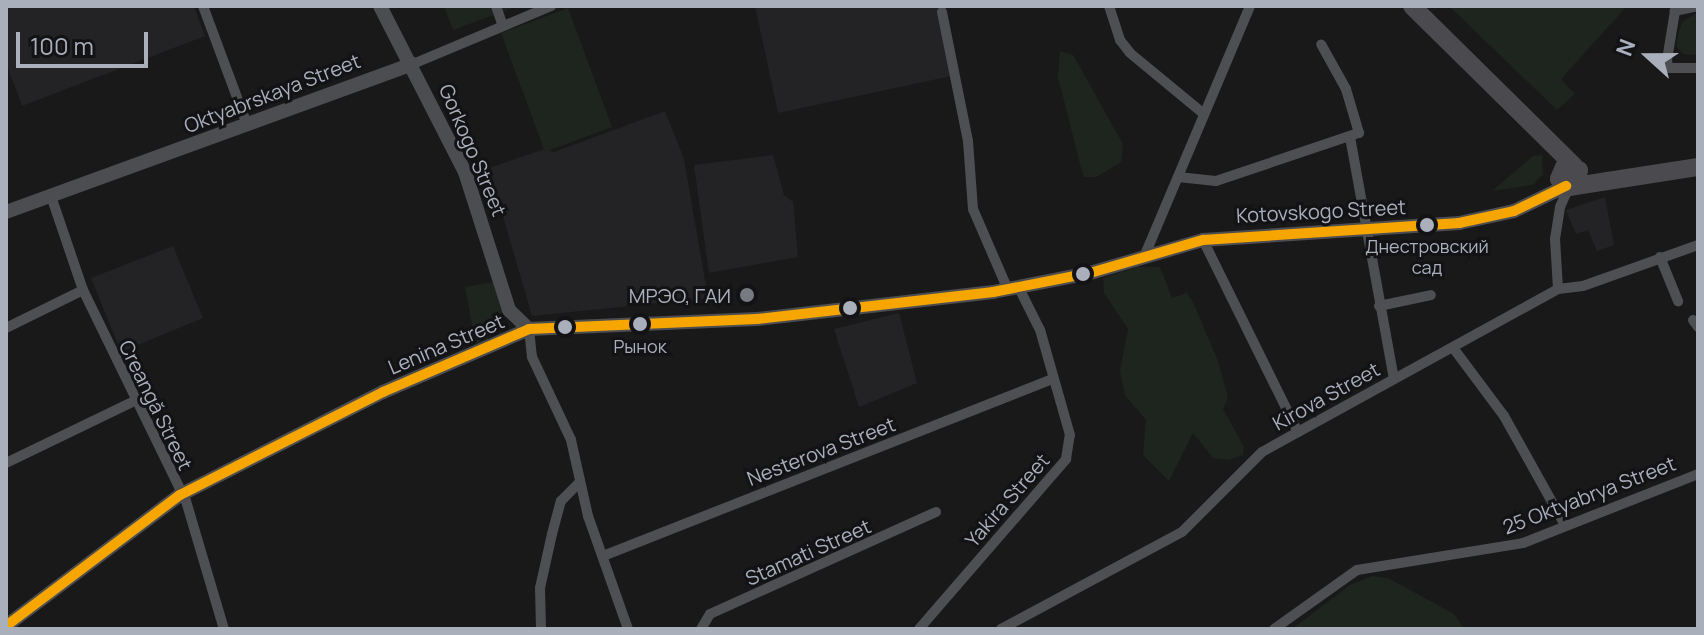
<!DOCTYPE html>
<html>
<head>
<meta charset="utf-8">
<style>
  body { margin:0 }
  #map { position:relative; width:1704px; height:635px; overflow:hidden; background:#19191a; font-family:Manrope,sans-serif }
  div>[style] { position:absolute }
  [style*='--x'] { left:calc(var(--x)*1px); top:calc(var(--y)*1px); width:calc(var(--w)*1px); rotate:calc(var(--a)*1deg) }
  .built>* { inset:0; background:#232326 }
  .green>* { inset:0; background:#1d251e }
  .street>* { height:10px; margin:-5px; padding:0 5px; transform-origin:5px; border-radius:5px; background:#4d4f53 }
  .secondary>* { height:14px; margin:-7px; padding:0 7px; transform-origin:7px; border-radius:7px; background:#4c4d51 }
  .highway>* { height:18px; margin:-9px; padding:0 9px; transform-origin:9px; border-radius:9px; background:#4b4b4f }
  .bus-1>* { height:10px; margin:-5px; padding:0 5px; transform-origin:5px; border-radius:5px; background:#f7a600 }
  .dots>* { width:22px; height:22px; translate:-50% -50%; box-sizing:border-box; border:4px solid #131316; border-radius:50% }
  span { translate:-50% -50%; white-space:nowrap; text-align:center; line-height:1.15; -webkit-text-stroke:6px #131316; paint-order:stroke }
  .bus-label { font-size:18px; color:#aaafbc }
  .street-label { font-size:20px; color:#aaafbc }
  .poi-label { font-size:20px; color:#aaafbc }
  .right { translate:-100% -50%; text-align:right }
  .frame { position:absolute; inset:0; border:8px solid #aaafbc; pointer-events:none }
  .north { position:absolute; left:1608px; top:16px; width:80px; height:80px; -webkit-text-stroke:6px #131316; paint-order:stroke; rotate:291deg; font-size:22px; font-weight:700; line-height:32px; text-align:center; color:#aaafbc }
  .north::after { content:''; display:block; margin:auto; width:28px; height:36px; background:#aaafbc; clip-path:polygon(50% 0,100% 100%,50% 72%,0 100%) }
  .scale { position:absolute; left:16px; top:32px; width:132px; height:36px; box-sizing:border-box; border:4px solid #aaafbc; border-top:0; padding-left:10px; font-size:24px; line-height:28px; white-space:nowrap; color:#aaafbc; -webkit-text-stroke:6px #131316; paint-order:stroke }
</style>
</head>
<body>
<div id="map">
  <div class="built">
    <div style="clip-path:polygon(6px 6px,194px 6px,205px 36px,22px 106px,6px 63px)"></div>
    <div style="clip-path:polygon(755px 6px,941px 6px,956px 75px,778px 113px)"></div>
    <div style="clip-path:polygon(665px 111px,684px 159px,708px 298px,532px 316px,489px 168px,545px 149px,554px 152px)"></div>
    <div style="clip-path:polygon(773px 155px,784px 195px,793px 202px,798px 257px,709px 273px,694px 165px)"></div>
    <div style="clip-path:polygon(1605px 197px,1614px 245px,1597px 251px,1588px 230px,1576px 234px,1566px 210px)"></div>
    <div style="clip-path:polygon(173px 246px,203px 318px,121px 352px,91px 278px)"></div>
    <div style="clip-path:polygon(899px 313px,917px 383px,859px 407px,834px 329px)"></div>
  </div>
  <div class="green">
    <div style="clip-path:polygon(444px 6px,518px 6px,453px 30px)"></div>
    <div style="clip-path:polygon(1449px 6px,1627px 6px,1561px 79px,1575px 94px,1557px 110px)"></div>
    <div style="clip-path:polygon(568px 8px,612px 127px,545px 152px,501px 33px)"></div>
    <div style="clip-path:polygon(1698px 12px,1698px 55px,1683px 54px,1676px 46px,1678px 35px,1682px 22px)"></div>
    <div style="clip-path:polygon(1060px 51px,1073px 55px,1123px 144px,1121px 162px,1096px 177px,1084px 177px,1081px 168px,1058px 77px)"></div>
    <div style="clip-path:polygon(1542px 155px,1543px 174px,1533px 185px,1492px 191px,1533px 156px)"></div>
    <div style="clip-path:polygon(1137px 267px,1160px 267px,1172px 298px,1187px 293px,1193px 302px,1218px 361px,1228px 397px,1223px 409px,1244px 447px,1243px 455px,1228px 460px,1213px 458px,1193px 433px,1169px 481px,1143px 455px,1146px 420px,1125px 395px,1120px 371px,1128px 329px,1104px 293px,1103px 278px)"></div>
    <div style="clip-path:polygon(493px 282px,503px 311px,489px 325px,487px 344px,476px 346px,465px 287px)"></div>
    <div style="clip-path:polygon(1372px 576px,1388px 578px,1454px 614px,1464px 629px,1292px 629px,1350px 585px)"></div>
  </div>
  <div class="street">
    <div style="--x:203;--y:6;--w:126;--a:69.6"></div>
    <div style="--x:496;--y:6;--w:18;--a:71"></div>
    <div style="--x:1109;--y:6;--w:36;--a:72"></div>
    <div style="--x:1120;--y:40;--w:16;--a:52"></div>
    <div style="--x:1130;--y:53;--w:96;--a:39.5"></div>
    <div style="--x:1698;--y:6;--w:24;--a:168"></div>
    <div style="--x:1675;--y:11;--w:50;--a:99.3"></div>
    <div style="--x:1667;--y:60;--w:8;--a:83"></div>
    <div style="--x:1668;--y:68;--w:30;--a:0"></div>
    <div style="--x:942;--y:12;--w:132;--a:78.6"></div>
    <div style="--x:968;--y:141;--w:68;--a:85.8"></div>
    <div style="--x:973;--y:209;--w:88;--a:66.6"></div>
    <div style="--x:413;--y:64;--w:150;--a:-22.8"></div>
    <div style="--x:1350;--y:137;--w:246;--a:79.7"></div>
    <div style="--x:1178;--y:177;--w:38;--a:6"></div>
    <div style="--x:1216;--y:181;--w:151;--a:-18.6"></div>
    <div style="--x:1359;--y:133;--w:46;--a:-106.5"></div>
    <div style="--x:1346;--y:89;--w:51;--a:-119.1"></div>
    <div style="--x:51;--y:196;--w:99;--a:71.2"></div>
    <div style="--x:83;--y:290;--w:235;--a:64"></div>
    <div style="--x:186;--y:501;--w:134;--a:73.5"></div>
    <div style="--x:1203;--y:240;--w:214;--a:63.7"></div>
    <div style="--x:1144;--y:257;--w:272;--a:-67.1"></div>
    <div style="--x:1660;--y:257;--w:48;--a:67.8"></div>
    <div style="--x:1558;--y:289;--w:50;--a:-93.4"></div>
    <div style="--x:1555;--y:239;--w:32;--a:-81"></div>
    <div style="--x:1560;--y:207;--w:22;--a:-66"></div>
    <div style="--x:1379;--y:306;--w:53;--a:-11.9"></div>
    <div style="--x:1693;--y:320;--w:9;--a:54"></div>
    <div style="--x:6;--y:328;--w:86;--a:-26.3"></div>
    <div style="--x:529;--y:329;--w:28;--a:84"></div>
    <div style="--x:532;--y:357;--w:92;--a:64.8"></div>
    <div style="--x:571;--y:440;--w:78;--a:77.4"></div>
    <div style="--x:588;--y:516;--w:120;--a:70.5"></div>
    <div style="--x:1454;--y:349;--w:84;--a:53.3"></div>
    <div style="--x:1504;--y:416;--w:125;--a:60.8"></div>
    <div style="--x:6;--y:463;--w:142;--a:-25.8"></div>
    <div style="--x:603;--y:556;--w:484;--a:-21.5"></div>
    <div style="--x:541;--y:629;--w:41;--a:-91.4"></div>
    <div style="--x:540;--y:588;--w:55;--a:-77.5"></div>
    <div style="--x:552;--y:534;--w:34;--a:-75"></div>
    <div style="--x:561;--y:501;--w:25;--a:-45"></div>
    <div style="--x:701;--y:629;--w:17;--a:-59"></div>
    <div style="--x:710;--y:614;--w:248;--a:-24.3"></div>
    <div style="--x:919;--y:629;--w:225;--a:-49.1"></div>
    <div style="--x:1066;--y:459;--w:24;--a:-81"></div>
    <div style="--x:1070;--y:435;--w:109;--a:-105.9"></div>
    <div style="--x:1040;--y:330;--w:47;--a:-116.6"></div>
    <div style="--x:1001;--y:629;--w:205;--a:-28.2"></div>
    <div style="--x:1182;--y:532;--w:113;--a:-45"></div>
    <div style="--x:1262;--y:452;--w:41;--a:-29.1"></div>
    <div style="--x:1298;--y:432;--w:297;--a:-28.8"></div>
    <div style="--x:1558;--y:289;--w:25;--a:-7"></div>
    <div style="--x:1583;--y:286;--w:122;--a:-19.6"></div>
    <div style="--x:1274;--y:629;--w:102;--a:-35.4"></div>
    <div style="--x:1357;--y:570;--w:168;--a:-9.2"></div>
    <div style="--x:1523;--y:543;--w:188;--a:-21.5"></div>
  </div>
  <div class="secondary">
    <div style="--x:380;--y:6;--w:186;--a:62.9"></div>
    <div style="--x:465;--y:172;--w:145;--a:72.3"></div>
    <div style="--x:509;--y:310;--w:28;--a:44"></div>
    <div style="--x:6;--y:212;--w:433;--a:-20"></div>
    <div style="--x:6;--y:626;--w:218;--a:-37"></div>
    <div style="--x:180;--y:495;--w:228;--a:-26.9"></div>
    <div style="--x:383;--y:392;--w:159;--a:-23.3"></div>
    <div style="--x:529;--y:329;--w:228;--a:-2.5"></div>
    <div style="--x:757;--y:319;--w:238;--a:-6.5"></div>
    <div style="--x:993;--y:292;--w:99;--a:-11.1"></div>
    <div style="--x:1090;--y:273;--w:118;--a:-16.3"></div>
    <div style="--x:1203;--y:240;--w:257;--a:-3.8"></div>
    <div style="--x:1459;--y:223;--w:56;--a:-12.3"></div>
    <div style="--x:1514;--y:211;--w:58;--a:-25.7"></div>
  </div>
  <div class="highway">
    <div style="--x:1412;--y:6;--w:228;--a:44.6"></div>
    <div style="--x:1576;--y:185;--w:15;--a:-79"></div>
    <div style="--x:1579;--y:170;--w:15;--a:-169"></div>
    <div style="--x:1564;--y:167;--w:13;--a:113"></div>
    <div style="--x:1559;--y:179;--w:13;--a:39"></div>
    <div style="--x:1569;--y:187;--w:131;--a:-8.8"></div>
  </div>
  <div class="bus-1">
    <div style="--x:6;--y:626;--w:218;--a:-37"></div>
    <div style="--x:180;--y:495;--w:228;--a:-26.9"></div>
    <div style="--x:383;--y:392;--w:159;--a:-23.3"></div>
    <div style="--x:529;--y:329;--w:228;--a:-2.5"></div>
    <div style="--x:757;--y:319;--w:238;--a:-6.5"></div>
    <div style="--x:993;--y:292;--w:99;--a:-11.1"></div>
    <div style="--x:1090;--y:273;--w:118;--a:-16.3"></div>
    <div style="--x:1203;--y:240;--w:257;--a:-3.8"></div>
    <div style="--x:1459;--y:223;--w:56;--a:-12.3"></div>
    <div style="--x:1514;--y:211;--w:58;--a:-25.7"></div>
  </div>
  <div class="dots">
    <div style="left:1427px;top:225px;background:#aaafbc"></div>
    <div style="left:1083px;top:274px;background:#aaafbc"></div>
    <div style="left:747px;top:295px;background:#777a83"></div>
    <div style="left:850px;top:308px;background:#aaafbc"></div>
    <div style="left:640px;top:324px;background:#aaafbc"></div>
    <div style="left:565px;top:327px;background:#aaafbc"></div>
  </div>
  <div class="bus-label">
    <span style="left:1427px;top:257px">Днестровский<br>сад</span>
    <span style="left:640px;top:346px">Рынок</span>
  </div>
  <div class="street-label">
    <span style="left:272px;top:93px;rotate:-21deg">Oktyabrskaya Street</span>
    <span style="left:473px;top:150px;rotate:67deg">Gorkogo Street</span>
    <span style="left:1321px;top:211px;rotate:-3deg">Kotovskogo Street</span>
    <span style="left:446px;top:344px;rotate:-23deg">Lenina Street</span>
    <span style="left:1326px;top:396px;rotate:-29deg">Kirova Street</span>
    <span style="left:156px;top:405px;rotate:64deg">Creangă Street</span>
    <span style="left:821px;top:451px;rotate:-21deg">Nesterova Street</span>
    <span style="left:1589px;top:495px;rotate:-21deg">25 Oktyabrya Street</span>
    <span style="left:1007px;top:500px;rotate:-49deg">Yakira Street</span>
    <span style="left:808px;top:552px;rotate:-24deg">Stamati Street</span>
  </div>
  <div class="poi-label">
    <span class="right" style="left:731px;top:295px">МРЭО, ГАИ</span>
  </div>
  <div class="frame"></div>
  <div class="north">N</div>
  <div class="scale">100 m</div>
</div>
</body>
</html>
